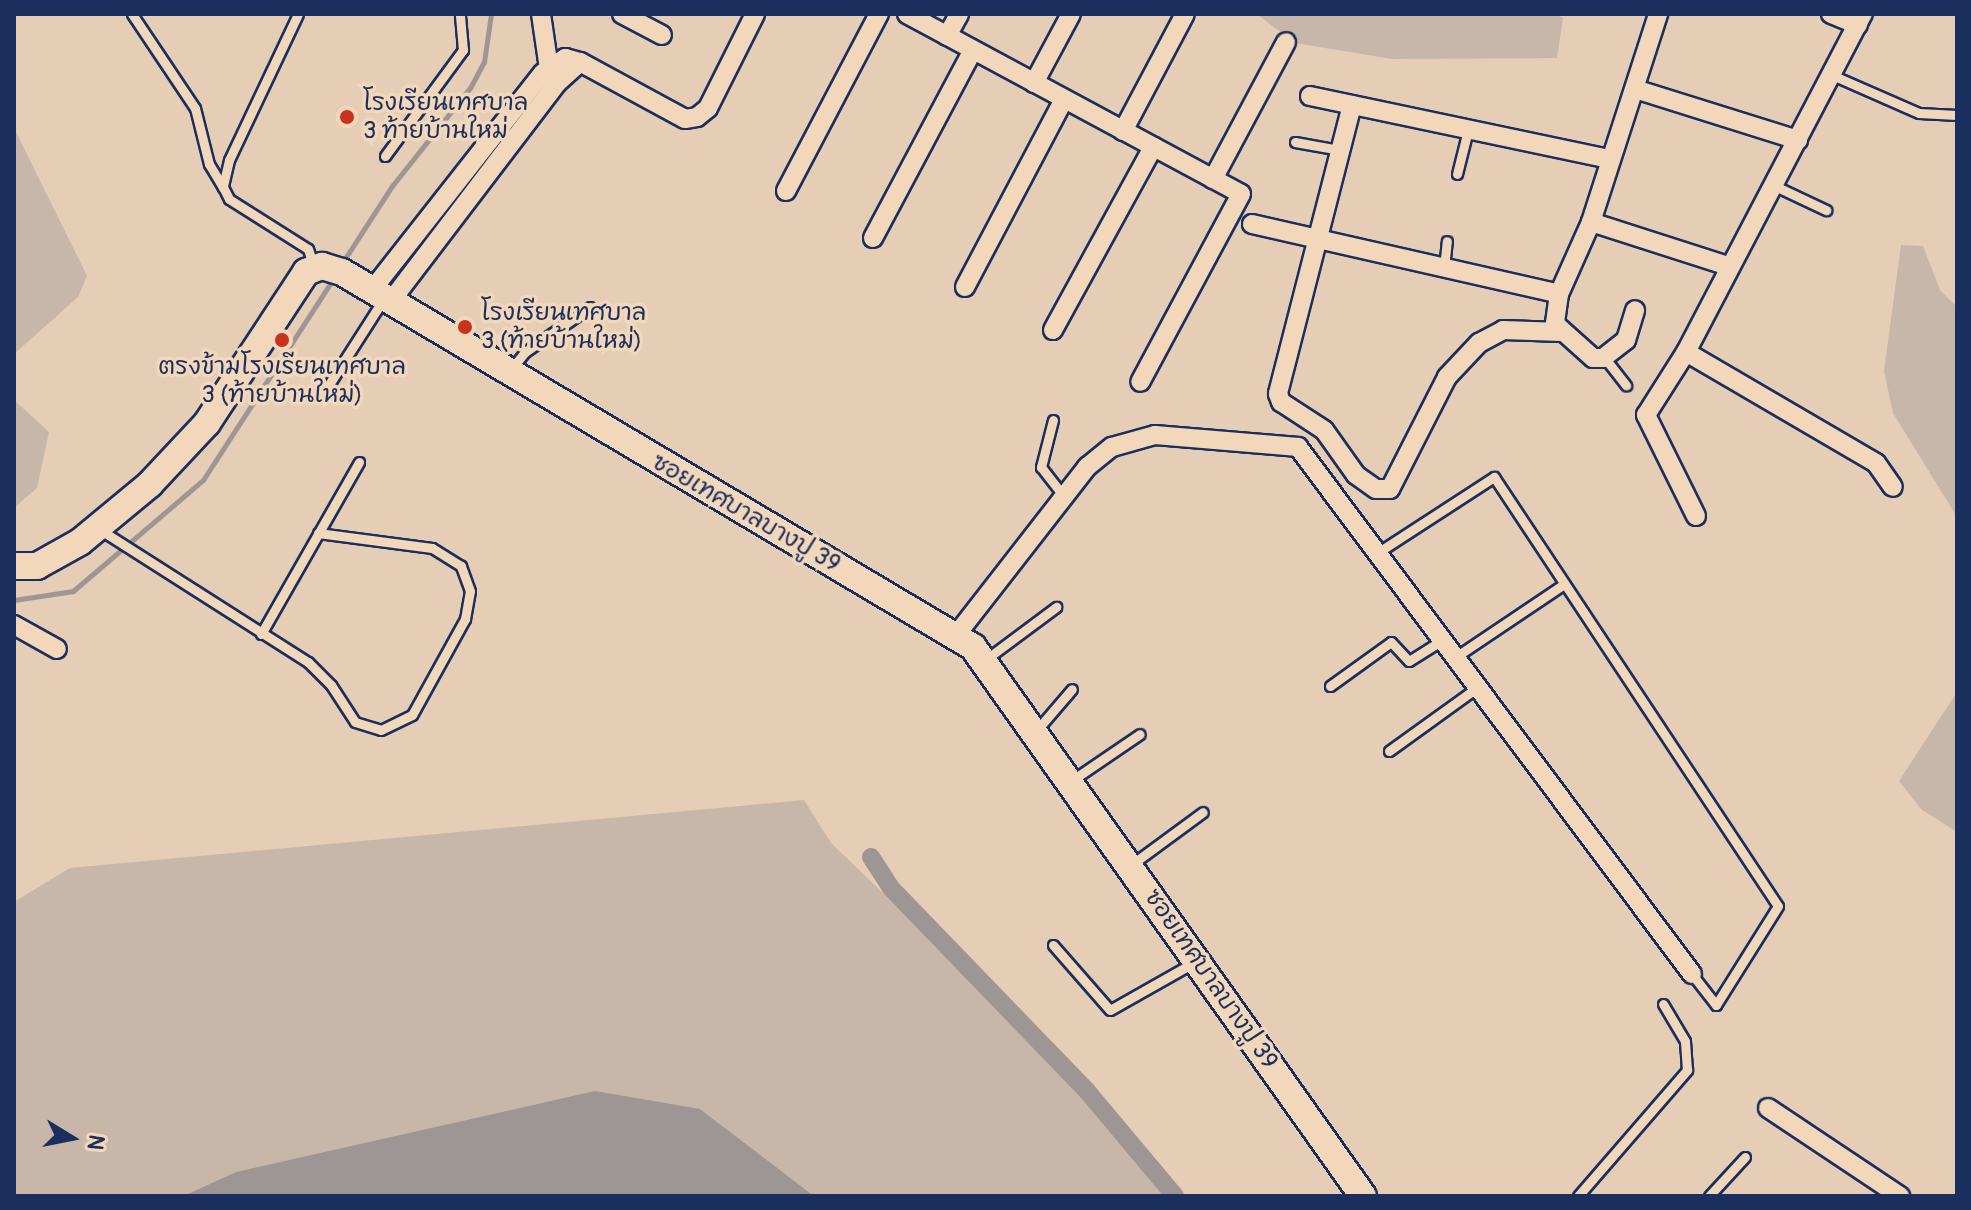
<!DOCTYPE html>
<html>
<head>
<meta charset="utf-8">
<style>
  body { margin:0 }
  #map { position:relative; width:1971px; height:1210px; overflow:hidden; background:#e6cdb5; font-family:Pangolin,"Playpen Sans Thai",sans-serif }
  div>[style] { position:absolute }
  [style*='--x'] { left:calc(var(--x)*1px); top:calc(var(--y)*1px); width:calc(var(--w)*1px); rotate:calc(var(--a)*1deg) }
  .green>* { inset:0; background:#c8b6a8 }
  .water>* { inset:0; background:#9e9595 }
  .stream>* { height:5px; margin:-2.5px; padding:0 2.5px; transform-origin:2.5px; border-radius:2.5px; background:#9e9595 }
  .canal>* { height:18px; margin:-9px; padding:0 9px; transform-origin:9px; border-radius:9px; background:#9e9595 }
  .roads { filter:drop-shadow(2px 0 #1b2f5e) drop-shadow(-2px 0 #1b2f5e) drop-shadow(0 2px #1b2f5e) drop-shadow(0 -2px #1b2f5e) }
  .lane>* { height:9px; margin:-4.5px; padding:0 4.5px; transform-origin:4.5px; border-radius:4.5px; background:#f3d7ba }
  .street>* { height:18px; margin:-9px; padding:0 9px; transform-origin:9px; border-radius:9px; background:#f3d7ba }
  .secondary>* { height:26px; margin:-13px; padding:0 13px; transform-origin:13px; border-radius:13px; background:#f3d7ba }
  .dots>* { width:22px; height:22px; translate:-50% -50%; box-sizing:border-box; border:4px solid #f3d7ba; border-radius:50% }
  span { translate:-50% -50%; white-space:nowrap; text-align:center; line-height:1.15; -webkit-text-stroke:7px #f3d7ba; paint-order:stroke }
  .poi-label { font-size:24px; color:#1b2f5e }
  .left { translate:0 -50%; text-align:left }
  .street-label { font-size:24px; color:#1b2f5e }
  .frame { position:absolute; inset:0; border:16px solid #1b2f5e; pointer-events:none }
  .north { position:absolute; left:32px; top:1098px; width:80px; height:80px; -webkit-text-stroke:6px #f3d7ba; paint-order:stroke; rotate:100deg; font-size:22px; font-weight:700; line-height:32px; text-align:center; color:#1b2f5e }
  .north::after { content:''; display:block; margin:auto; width:28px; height:36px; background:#1b2f5e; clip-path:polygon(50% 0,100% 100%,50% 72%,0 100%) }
</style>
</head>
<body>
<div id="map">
  <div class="green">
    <div style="clip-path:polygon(1257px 14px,1555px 14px,1563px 18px,1557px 58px,1392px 59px,1295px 43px)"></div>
    <div style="clip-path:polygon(14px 128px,87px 276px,78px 297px,14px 354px)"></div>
    <div style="clip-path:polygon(1901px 245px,1923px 246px,1940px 290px,1957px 307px,1957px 517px,1893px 413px,1884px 371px)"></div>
    <div style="clip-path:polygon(14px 400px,49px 432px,37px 488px,14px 508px)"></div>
    <div style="clip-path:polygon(1957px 692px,1957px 832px,1922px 810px,1899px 781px)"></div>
    <div style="clip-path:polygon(804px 800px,831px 843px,1059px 1062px,1177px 1196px,814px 1196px,700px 1109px,236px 1172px,183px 1196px,14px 1196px,14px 902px,70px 868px)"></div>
  </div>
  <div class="water">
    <div style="clip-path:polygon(595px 1091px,700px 1109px,814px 1196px,183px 1196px,236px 1172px)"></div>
  </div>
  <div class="stream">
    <div style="--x:346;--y:257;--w:85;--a:-57.1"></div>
    <div style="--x:392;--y:186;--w:125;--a:-51.5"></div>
    <div style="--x:470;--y:88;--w:30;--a:-62"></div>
    <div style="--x:484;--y:62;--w:49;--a:-81.7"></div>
    <div style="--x:14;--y:600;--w:60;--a:-8.7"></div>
    <div style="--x:73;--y:591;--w:171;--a:-40.5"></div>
    <div style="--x:203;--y:480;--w:234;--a:-57.1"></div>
  </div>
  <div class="canal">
    <div style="--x:871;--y:857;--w:37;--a:57"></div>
    <div style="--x:891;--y:888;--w:282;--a:46"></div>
    <div style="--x:1087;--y:1091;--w:137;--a:50"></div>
  </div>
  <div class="roads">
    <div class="lane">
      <div style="--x:132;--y:14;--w:113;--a:56.2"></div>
      <div style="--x:195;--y:108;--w:58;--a:76"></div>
      <div style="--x:209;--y:164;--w:27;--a:59"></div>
      <div style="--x:298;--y:14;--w:161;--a:115.3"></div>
      <div style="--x:229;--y:160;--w:28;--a:103"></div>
      <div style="--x:223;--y:187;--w:13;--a:63"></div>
      <div style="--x:229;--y:199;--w:93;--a:32.3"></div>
      <div style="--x:308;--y:249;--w:20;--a:72"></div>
      <div style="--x:1832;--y:75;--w:95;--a:23.6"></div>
      <div style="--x:1919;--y:113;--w:38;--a:3"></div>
      <div style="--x:1295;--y:142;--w:46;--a:10.1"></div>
      <div style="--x:385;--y:156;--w:132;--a:-53.7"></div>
      <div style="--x:463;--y:50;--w:36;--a:-95"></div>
      <div style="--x:1457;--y:174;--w:45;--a:-76"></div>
      <div style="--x:1773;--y:185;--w:59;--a:25.3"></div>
      <div style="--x:1444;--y:268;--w:27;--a:-84"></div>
      <div style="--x:1604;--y:357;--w:36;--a:52"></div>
      <div style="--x:512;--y:368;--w:21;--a:-51"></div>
      <div style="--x:525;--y:352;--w:79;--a:-34.7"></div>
      <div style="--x:328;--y:386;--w:102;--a:-57.4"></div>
      <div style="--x:1053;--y:420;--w:49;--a:104.3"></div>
      <div style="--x:1041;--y:467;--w:37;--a:52"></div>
      <div style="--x:99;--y:529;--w:248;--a:32.5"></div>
      <div style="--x:308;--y:662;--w:33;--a:45"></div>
      <div style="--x:331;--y:685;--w:44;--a:57"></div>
      <div style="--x:355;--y:722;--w:27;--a:17"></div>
      <div style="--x:381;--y:730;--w:34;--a:-26"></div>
      <div style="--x:412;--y:715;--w:110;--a:-61.1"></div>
      <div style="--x:465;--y:619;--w:28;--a:-80"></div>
      <div style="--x:470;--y:591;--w:27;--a:-110"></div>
      <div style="--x:461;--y:566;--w:34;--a:-148"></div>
      <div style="--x:432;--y:548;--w:115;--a:-172.5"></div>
      <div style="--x:1380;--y:551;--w:136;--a:-33"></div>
      <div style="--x:1494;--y:477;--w:514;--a:56.5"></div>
      <div style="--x:1778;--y:906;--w:117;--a:122.1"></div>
      <div style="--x:1716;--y:1005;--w:39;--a:-128"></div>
      <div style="--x:261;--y:634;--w:198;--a:-60.3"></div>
      <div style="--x:1457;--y:656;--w:129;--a:-33.9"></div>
      <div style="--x:985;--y:660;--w:89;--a:-36.7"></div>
      <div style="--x:1330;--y:686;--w:75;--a:-35.8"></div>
      <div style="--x:1391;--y:642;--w:26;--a:47"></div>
      <div style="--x:1409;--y:661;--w:41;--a:-32.2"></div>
      <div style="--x:1036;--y:731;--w:55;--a:-49.4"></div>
      <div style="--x:1389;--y:751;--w:111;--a:-35.8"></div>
      <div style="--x:1071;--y:781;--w:83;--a:-34.3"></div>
      <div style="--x:1131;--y:865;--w:89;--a:-36.4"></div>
      <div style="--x:1053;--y:945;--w:86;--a:48.8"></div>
      <div style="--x:1110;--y:1010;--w:98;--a:-29.5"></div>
      <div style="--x:1578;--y:1196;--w:167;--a:-49.1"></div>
      <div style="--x:1687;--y:1070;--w:29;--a:-94"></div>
      <div style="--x:1685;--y:1041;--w:43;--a:-120.7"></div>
      <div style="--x:1709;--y:1196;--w:53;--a:-47.3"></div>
    </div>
    <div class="street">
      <div style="--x:541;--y:14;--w:56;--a:81.7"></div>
      <div style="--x:622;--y:14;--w:45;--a:27.7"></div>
      <div style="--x:907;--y:14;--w:379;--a:28.3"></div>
      <div style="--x:1241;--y:194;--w:213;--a:118.2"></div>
      <div style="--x:1831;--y:14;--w:29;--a:22"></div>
      <div style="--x:947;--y:36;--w:25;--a:-61"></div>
      <div style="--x:1034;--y:83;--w:78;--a:-61.8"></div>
      <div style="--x:1635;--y:89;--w:171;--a:17.4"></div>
      <div style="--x:1310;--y:96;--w:307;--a:11.9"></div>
      <div style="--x:1352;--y:105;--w:298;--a:104.4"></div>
      <div style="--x:1278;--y:394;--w:9;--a:69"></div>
      <div style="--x:1281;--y:402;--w:51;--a:33.1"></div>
      <div style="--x:1324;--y:430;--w:55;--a:54.6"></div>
      <div style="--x:1356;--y:475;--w:24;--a:35"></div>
      <div style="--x:1376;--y:489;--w:14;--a:0"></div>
      <div style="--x:1390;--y:489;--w:126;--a:-63"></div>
      <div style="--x:1447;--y:377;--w:47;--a:-46.7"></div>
      <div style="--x:1479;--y:343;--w:27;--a:-28"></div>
      <div style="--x:1503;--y:330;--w:58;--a:2"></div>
      <div style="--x:1123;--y:131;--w:132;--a:-62.1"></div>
      <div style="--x:1213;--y:179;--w:155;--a:-61.9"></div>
      <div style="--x:786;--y:191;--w:200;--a:-62.3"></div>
      <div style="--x:1591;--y:222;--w:219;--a:-72.1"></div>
      <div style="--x:1252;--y:224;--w:315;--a:12.8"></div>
      <div style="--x:1559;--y:294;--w:79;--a:-66"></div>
      <div style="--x:1591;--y:222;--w:144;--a:17.8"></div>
      <div style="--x:873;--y:238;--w:213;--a:-62"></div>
      <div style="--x:965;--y:287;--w:212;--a:-62.2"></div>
      <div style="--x:372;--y:290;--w:276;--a:-51.8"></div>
      <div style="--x:543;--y:73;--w:27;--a:-34"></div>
      <div style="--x:565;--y:58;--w:16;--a:15"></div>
      <div style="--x:580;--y:62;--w:119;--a:28.5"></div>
      <div style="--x:685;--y:119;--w:12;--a:-9"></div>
      <div style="--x:697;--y:117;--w:14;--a:-39"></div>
      <div style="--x:708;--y:108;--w:105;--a:-63.4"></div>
      <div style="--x:1559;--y:294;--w:30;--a:98"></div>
      <div style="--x:1555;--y:324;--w:51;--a:41.8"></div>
      <div style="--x:1593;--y:358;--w:10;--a:0"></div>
      <div style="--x:1603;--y:358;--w:29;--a:-38"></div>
      <div style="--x:1626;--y:340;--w:31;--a:-73"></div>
      <div style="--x:391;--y:301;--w:274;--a:-52.7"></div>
      <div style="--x:557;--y:83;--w:31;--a:-42"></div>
      <div style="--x:1053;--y:330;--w:209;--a:-61.3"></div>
      <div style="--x:1686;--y:352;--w:220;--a:30.3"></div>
      <div style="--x:1876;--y:463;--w:29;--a:55"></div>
      <div style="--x:1696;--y:516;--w:113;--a:-116.3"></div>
      <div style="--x:1646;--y:415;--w:75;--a:-57.6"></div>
      <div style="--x:1686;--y:352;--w:382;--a:-62.4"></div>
      <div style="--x:14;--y:625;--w:49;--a:29.2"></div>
      <div style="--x:957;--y:634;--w:212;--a:-52.1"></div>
      <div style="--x:1087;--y:467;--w:32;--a:-39"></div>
      <div style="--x:1112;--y:447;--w:45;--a:-15.6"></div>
      <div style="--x:1155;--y:435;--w:144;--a:4.8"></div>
      <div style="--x:1298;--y:447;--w:658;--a:53.22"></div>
      <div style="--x:1768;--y:1108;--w:159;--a:33.7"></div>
    </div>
    <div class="secondary">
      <div style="--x:14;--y:566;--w:23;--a:0"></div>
      <div style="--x:37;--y:566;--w:49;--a:-29.2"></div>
      <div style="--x:80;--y:542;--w:91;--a:-39.6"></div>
      <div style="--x:150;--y:484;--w:83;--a:-46.9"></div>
      <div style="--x:207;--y:423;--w:181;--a:-56.7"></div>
      <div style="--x:306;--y:272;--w:17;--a:-21"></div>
      <div style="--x:322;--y:266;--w:21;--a:17"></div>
      <div style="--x:342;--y:272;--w:734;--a:30.72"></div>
      <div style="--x:973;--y:647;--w:673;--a:54.61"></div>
    </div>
  </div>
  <div class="dots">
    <div style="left:347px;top:117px;background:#c8321e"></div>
    <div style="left:465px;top:327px;background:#c8321e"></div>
    <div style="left:282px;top:340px;background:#c8321e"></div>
  </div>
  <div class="poi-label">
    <span class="left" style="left:363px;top:117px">โรงเรียนเทศบาล<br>3 ท้ายบ้านใหม่</span>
    <span class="left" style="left:481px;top:327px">โรงเรียนเทศบาล<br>3 (ท้ายบ้านใหม่)</span>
    <span style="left:282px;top:381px">ตรงข้ามโรงเรียนเทศบาล<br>3 (ท้ายบ้านใหม่)</span>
  </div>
  <div class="street-label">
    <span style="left:746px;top:513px;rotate:30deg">ซอยเทศบาลบางปู 39</span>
    <span style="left:1211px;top:979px;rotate:55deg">ซอยเทศบาลบางปู 39</span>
  </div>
  <div class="frame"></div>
  <div class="north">N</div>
</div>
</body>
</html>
